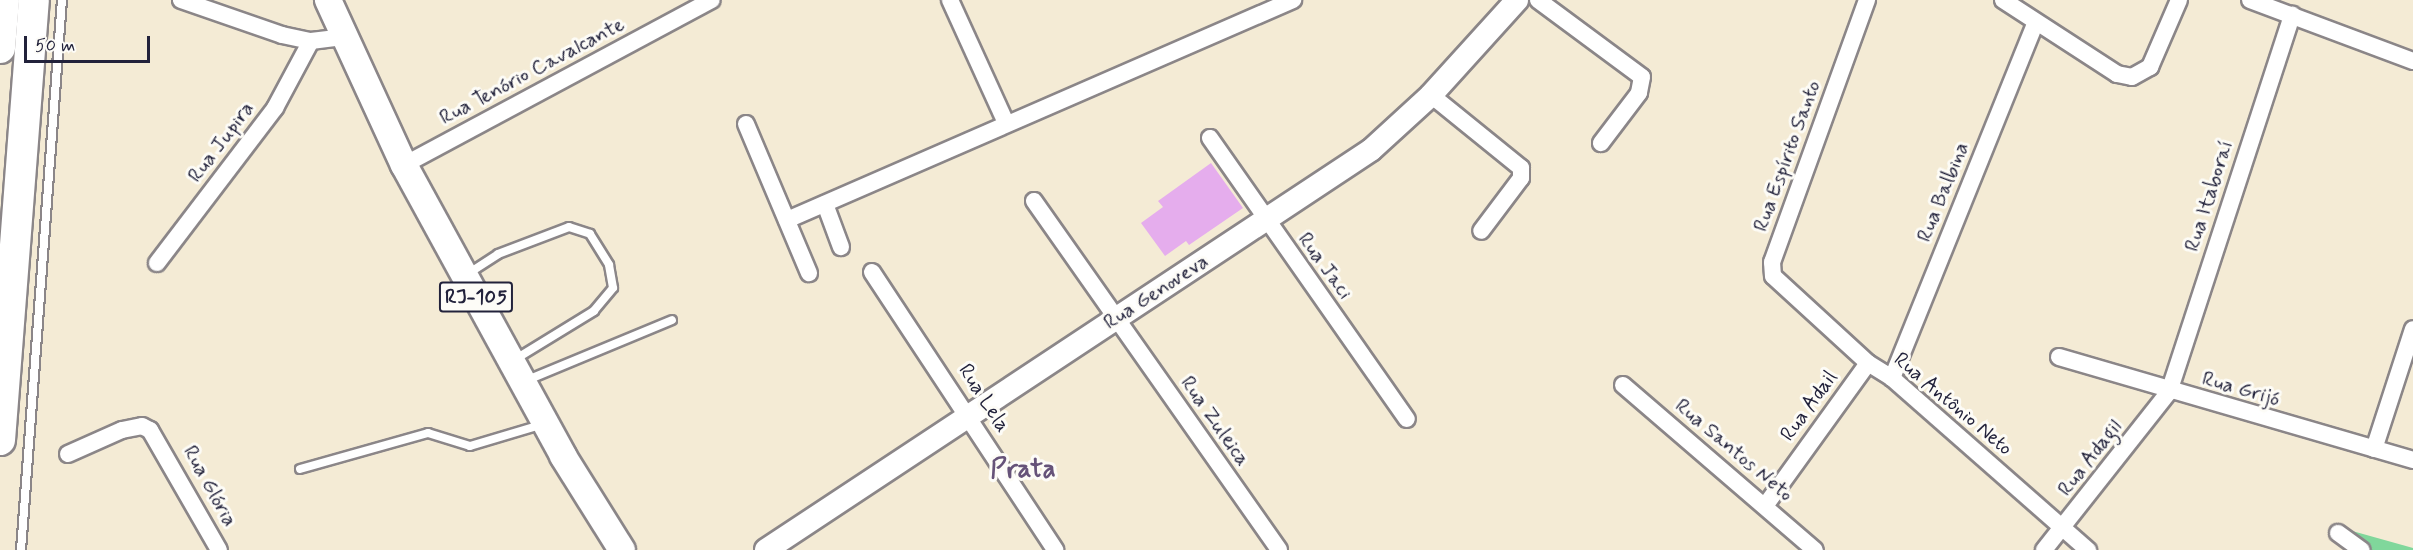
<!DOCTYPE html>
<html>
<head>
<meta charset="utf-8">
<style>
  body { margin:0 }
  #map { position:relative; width:2413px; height:550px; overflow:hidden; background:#f4ebd5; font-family:Mynerve,sans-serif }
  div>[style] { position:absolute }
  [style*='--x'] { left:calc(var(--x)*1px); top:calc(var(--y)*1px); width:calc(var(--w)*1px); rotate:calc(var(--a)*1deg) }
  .green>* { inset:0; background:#80d79b }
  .building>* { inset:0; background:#e5aded }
  .roads { filter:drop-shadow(2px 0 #8b8688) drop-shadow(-2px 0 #8b8688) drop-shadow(0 2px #8b8688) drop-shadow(0 -2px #8b8688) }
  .lane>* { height:8px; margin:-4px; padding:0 4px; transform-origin:4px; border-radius:4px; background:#fff }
  .street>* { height:16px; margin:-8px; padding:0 8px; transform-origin:8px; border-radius:8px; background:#fff }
  .secondary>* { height:22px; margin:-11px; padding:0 11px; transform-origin:11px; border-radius:11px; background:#fff }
  .primary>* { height:26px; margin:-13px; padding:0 13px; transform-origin:13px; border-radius:13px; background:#fff }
  .highway>* { height:30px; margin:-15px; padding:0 15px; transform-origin:15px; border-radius:15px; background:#fff }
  span { translate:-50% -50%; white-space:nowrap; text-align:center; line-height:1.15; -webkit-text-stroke:6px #fdfcf7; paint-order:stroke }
  .shield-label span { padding:2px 4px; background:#fdfcf7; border:2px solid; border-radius:4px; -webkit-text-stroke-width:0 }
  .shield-label { font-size:20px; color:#22223b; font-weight:700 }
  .street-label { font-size:21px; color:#22223b }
  .district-label { font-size:27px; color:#665379; font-weight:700 }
  .scale { position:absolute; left:24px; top:36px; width:126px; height:27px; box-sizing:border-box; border:3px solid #22223b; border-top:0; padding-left:8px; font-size:18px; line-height:21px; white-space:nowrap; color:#22223b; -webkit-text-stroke:4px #fdfcf7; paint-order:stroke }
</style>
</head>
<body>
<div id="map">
  <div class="green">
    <div style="clip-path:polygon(2338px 527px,2413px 548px,2413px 550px,2367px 550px)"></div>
  </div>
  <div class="building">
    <div style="clip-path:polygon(1211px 163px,1243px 208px,1189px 245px,1186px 241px,1165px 256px,1141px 223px,1163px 207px,1158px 201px)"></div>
  </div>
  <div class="roads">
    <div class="lane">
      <div style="--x:466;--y:275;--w:38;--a:-33"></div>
      <div style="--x:498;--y:254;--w:76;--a:-20.8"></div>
      <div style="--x:569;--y:227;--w:22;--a:18"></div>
      <div style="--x:590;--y:234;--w:36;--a:58"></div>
      <div style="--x:609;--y:265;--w:23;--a:80"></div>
      <div style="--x:613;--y:288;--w:30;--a:130"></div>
      <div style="--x:594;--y:311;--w:94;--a:148.5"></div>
      <div style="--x:525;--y:381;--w:159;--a:-22.5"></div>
      <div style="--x:300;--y:469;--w:133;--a:-15.7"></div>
      <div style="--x:428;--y:433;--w:44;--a:17.2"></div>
      <div style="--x:470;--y:446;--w:77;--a:-16.6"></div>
      <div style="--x:21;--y:550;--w:552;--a:-85.74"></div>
    </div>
    <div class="street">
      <div style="--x:181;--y:0;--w:107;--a:19.1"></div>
      <div style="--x:282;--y:35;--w:30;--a:12"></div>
      <div style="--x:311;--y:41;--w:32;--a:-7"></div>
      <div style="--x:950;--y:0;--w:135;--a:65.5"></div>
      <div style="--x:1538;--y:0;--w:129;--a:36.5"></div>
      <div style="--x:1642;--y:77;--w:16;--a:101"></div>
      <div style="--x:1639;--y:93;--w:63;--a:127.2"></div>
      <div style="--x:1867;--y:0;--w:279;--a:109.9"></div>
      <div style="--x:1772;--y:262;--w:14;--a:86"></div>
      <div style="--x:1773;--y:276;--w:129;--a:42.5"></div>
      <div style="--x:1868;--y:363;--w:28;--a:32"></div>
      <div style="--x:1892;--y:378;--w:261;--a:41.3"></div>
      <div style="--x:2003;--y:0;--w:136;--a:33"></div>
      <div style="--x:2117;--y:74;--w:15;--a:11"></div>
      <div style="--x:2132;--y:77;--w:21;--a:-29"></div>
      <div style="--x:2150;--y:67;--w:73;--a:-66.6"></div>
      <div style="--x:2250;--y:0;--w:174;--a:20.5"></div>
      <div style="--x:1431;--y:95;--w:116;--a:39"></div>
      <div style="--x:1521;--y:168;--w:10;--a:90"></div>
      <div style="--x:1521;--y:178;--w:66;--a:127"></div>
      <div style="--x:746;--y:124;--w:162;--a:67.1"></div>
      <div style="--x:1210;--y:138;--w:343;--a:55"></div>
      <div style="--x:404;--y:165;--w:349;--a:-28.2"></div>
      <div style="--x:1034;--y:201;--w:426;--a:54.9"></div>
      <div style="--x:825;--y:204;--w:46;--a:69.6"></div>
      <div style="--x:787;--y:220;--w:552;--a:-23.5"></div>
      <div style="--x:157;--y:263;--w:195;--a:-52.7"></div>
      <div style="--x:275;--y:108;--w:76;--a:-61.8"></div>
      <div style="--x:872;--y:272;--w:333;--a:56.6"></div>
      <div style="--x:2059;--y:357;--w:369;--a:16.2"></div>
      <div style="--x:1892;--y:378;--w:382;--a:-68"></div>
      <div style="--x:1623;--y:385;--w:253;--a:40.7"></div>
      <div style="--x:2374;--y:449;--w:126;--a:-72"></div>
      <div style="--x:68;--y:454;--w:59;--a:-24"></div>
      <div style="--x:122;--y:430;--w:20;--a:-11"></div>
      <div style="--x:142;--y:426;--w:9;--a:27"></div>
      <div style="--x:150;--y:430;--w:138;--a:60.1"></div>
      <div style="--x:1765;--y:506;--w:176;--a:-54.2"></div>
      <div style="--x:2338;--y:533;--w:29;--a:36"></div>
      <div style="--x:2044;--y:550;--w:201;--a:-51.7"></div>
      <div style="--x:2169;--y:392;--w:397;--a:-71.9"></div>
    </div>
    <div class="secondary">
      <div style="--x:766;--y:550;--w:725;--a:-33.47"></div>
      <div style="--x:1371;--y:150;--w:81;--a:-42.5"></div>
      <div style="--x:1431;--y:95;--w:128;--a:-47.8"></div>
    </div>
    <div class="primary">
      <div style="--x:328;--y:0;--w:182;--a:65.3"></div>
      <div style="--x:404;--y:165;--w:332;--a:61.3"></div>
      <div style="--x:563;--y:456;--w:111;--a:57.9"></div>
    </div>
    <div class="highway">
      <div style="--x:0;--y:48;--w:48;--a:-85.2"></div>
      <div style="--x:0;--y:440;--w:441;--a:-85.6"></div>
    </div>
  </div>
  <div class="shield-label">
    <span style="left:476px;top:297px">RJ-105</span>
  </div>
  <div class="street-label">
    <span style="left:532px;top:71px;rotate:-28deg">Rua Tenório Cavalcante</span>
    <span style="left:221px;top:142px;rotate:-53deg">Rua Jupira</span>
    <span style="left:1787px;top:156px;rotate:-70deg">Rua Espírito Santo</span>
    <span style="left:1943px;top:192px;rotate:-68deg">Rua Balbina</span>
    <span style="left:2209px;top:196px;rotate:-72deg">Rua Itaboraí</span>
    <span style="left:1325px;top:266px;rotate:54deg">Rua Jaci</span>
    <span style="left:1156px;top:292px;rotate:-33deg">Rua Genoveva</span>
    <span style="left:2241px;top:389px;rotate:16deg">Rua Grijó</span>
    <span style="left:984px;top:398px;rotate:57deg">Rua Lela</span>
    <span style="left:1953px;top:404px;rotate:40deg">Rua Antônio Neto</span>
    <span style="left:1809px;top:406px;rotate:-54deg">Rua Adail</span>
    <span style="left:1215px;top:421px;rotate:55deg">Rua Zuleica</span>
    <span style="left:1734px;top:450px;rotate:40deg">Rua Santos Neto</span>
    <span style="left:2090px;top:458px;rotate:-52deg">Rua Adagil</span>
    <span style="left:210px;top:486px;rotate:61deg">Rua Glória</span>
  </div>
  <div class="district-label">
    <span style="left:1023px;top:470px">Prata</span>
  </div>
  <div class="scale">50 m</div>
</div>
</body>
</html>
